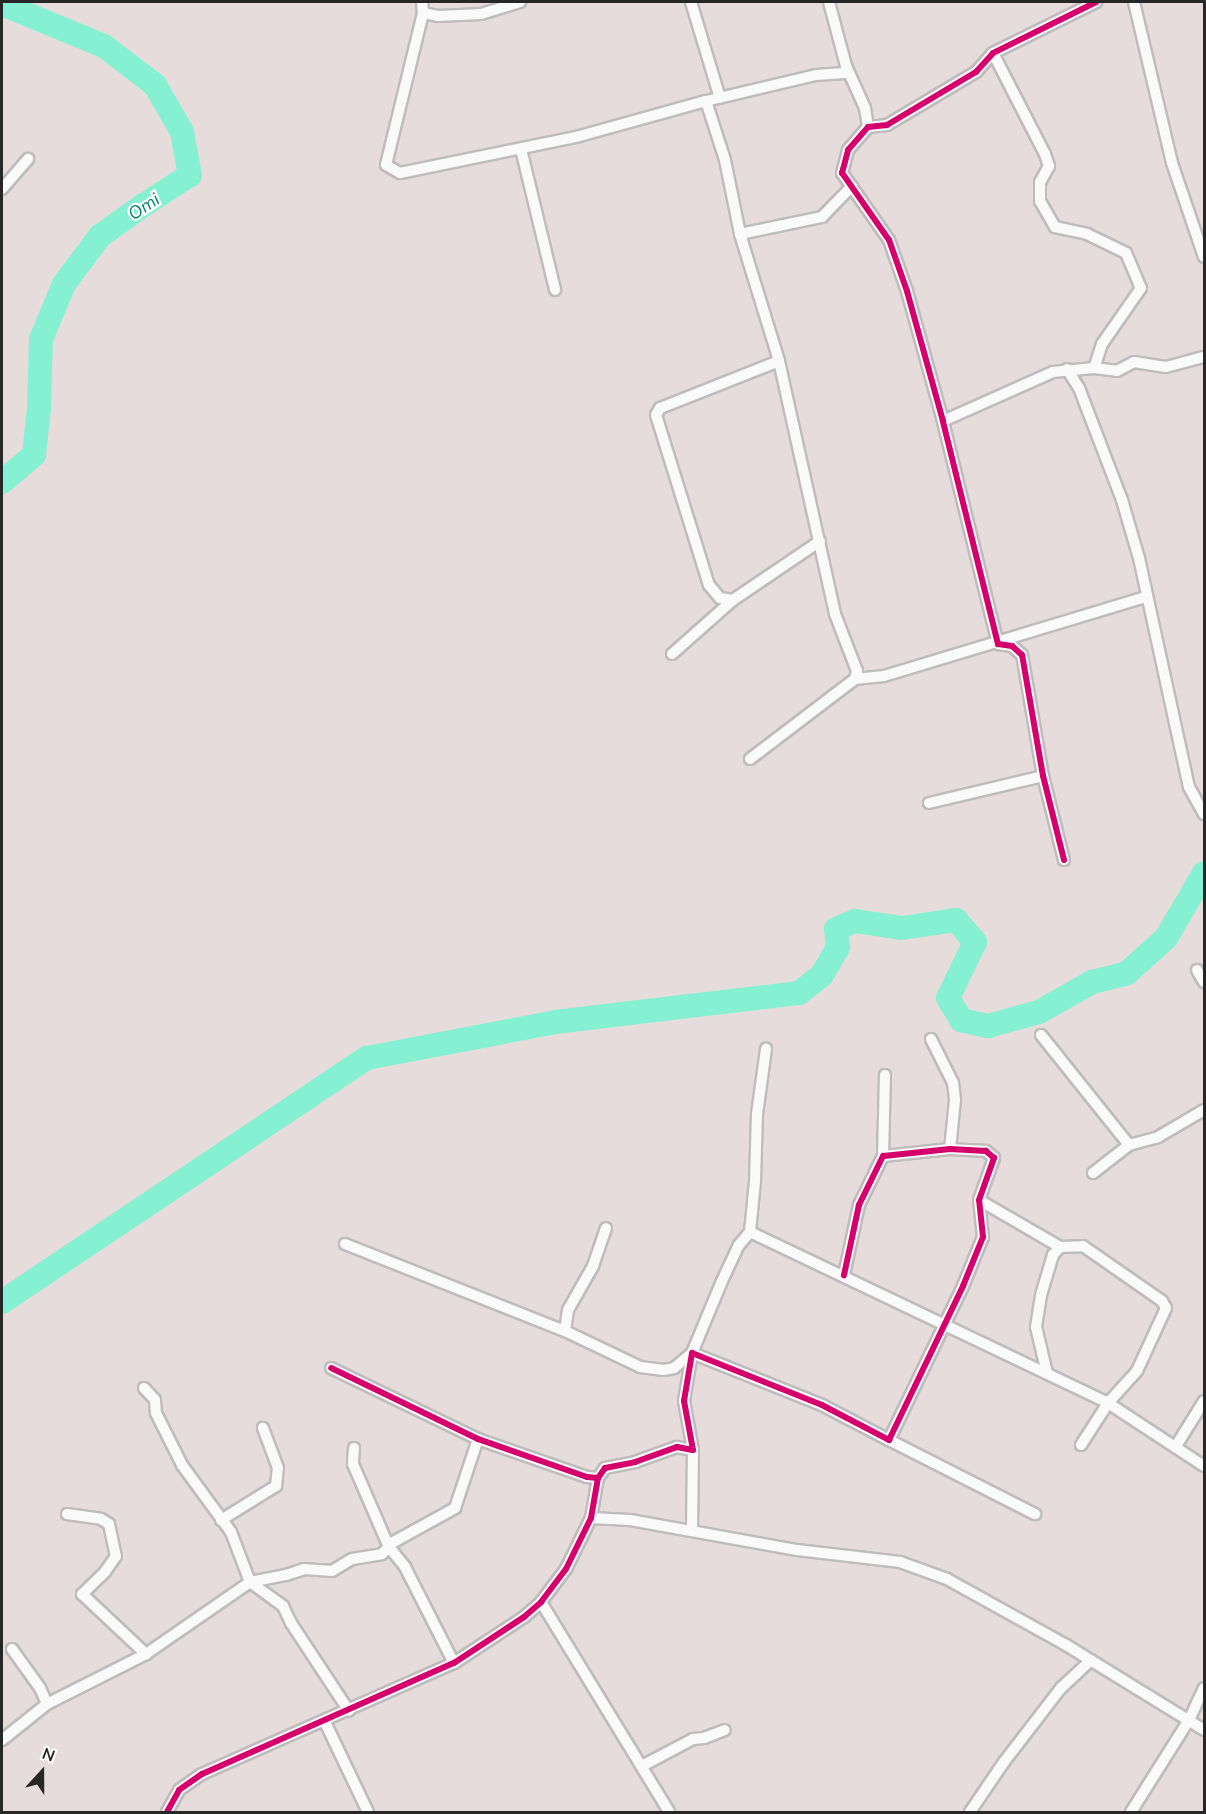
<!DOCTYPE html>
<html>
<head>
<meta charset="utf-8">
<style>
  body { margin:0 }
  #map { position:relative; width:1206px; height:1814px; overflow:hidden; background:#e7dcdc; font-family:"Nunito Sans",sans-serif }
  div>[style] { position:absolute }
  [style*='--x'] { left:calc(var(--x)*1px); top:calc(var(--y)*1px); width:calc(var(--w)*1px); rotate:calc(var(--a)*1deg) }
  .river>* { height:24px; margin:-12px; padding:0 12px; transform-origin:12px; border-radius:12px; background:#86f1d2 }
  .roads { filter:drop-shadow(2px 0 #bebcbc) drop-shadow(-2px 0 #bebcbc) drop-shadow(0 2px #bebcbc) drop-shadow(0 -2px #bebcbc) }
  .street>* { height:10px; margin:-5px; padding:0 5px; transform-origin:5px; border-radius:5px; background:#fbfafa }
  .cycleway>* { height:6px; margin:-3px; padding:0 3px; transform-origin:3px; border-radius:3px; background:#d6006c }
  span { translate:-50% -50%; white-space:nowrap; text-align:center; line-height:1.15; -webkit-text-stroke:4.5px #fff; paint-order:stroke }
  .water-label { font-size:18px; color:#03866b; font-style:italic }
  .frame { position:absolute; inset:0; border:3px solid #272727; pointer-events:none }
  .north { position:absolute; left:12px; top:1742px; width:60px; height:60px; -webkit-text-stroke:4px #fff; paint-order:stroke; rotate:21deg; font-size:16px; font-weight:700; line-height:24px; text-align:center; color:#272727 }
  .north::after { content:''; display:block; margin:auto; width:21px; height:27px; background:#272727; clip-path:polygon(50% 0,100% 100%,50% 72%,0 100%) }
</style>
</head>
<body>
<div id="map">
  <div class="river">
    <div style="--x:2;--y:4;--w:110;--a:22.4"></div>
    <div style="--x:104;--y:46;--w:64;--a:37.4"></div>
    <div style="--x:155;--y:85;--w:54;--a:60.1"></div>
    <div style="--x:182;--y:132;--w:44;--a:79.5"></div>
    <div style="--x:190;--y:175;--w:57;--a:147.1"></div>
    <div style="--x:142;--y:206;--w:52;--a:144.5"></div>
    <div style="--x:100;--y:236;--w:60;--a:126.9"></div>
    <div style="--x:64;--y:284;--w:60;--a:112.7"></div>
    <div style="--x:41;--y:339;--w:69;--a:91.7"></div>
    <div style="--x:39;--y:408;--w:47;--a:96.1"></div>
    <div style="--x:34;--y:455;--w:42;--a:139.8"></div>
    <div style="--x:2;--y:1302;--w:439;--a:-33.8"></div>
    <div style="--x:367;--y:1058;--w:191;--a:-10.8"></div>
    <div style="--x:555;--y:1022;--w:246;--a:-6.8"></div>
    <div style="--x:799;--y:993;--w:29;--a:-38"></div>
    <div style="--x:822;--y:975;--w:32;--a:-60"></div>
    <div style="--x:838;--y:947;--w:18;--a:-96"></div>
    <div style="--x:836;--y:929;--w:21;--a:-23"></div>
    <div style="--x:855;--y:921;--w:48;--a:8.5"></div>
    <div style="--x:902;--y:928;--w:55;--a:-8.4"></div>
    <div style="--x:956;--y:920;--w:29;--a:49"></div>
    <div style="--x:975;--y:942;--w:62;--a:115.7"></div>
    <div style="--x:948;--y:998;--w:26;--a:59"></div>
    <div style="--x:961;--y:1020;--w:28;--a:13"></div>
    <div style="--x:988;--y:1026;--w:53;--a:-15.4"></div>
    <div style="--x:1039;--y:1012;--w:61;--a:-29.5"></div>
    <div style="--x:1092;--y:982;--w:36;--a:-14"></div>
    <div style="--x:1127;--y:973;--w:52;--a:-41.9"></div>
    <div style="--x:1166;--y:938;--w:75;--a:-59.7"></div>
  </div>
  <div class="roads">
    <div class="street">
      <div style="--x:422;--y:2;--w:11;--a:85"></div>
      <div style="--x:423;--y:13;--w:156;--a:103.7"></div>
      <div style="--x:386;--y:165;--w:16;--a:30"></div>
      <div style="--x:400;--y:173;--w:180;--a:-11.6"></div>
      <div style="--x:576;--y:137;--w:135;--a:-15.5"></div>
      <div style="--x:706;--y:101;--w:113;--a:-13.3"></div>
      <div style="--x:816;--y:75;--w:32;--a:-4"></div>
      <div style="--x:848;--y:73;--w:7;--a:-106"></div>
      <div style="--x:691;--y:2;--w:100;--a:73.2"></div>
      <div style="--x:829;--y:2;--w:66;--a:75.1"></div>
      <div style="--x:846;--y:66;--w:46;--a:65.7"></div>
      <div style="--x:865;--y:108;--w:19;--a:81"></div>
      <div style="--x:1134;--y:2;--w:165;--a:76.7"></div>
      <div style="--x:1172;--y:163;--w:99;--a:71.2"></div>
      <div style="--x:423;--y:13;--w:15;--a:11"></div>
      <div style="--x:438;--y:16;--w:43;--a:-2.7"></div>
      <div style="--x:481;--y:14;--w:41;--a:-17.1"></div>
      <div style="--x:993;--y:53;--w:114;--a:62.8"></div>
      <div style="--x:1045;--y:154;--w:13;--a:72"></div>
      <div style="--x:1049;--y:166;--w:18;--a:119"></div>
      <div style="--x:1040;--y:182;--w:19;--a:90"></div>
      <div style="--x:1040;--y:201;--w:30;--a:60"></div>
      <div style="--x:1055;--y:227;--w:33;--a:12"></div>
      <div style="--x:1087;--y:234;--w:43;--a:26"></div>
      <div style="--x:1126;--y:253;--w:38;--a:67"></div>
      <div style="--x:1141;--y:288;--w:68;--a:124.9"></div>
      <div style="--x:1102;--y:344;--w:25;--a:108"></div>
      <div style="--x:706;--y:101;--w:62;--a:72.1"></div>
      <div style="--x:725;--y:160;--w:76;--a:78.5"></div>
      <div style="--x:740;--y:234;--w:133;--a:72.9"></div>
      <div style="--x:779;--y:361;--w:259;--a:77.5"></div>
      <div style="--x:835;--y:614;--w:61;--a:68.9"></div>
      <div style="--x:857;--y:671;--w:8;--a:104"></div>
      <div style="--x:855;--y:679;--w:132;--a:142.7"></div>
      <div style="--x:521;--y:149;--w:145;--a:76.4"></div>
      <div style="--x:2;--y:189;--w:40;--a:-49"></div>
      <div style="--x:740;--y:234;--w:84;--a:-11.7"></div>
      <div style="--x:822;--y:217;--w:43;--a:-45.9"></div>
      <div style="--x:779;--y:361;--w:128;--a:158.4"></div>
      <div style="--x:660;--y:408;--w:8;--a:120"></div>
      <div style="--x:656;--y:415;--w:178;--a:72.7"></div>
      <div style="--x:709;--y:585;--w:17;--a:50"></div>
      <div style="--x:720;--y:598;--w:13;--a:9"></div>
      <div style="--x:733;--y:600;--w:105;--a:-34.1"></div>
      <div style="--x:1067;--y:369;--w:22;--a:58"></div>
      <div style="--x:1079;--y:388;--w:120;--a:69"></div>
      <div style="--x:1122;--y:500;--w:60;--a:73.7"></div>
      <div style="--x:1139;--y:558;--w:234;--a:77.7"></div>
      <div style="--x:1189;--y:787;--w:31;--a:61"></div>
      <div style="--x:943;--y:421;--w:120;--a:-24"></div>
      <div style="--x:1053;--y:372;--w:41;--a:-5.6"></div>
      <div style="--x:1094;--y:368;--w:23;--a:7"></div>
      <div style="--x:1117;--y:371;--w:19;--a:-28"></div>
      <div style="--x:1134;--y:362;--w:32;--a:9"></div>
      <div style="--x:1166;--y:367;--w:39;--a:-15"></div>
      <div style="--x:672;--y:654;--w:81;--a:-41.5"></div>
      <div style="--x:855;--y:679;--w:29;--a:-6"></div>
      <div style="--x:884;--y:676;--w:274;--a:-16.8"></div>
      <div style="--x:929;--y:803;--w:117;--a:-13.3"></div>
      <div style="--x:1064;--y:860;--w:87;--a:-104"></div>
      <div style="--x:1043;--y:776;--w:123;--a:-99.8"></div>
      <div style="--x:1022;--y:655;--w:13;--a:-138"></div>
      <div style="--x:1012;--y:646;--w:14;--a:-172"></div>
      <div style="--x:998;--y:644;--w:230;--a:-103.9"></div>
      <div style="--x:943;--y:421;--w:135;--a:-105.5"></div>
      <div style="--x:907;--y:291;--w:54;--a:-109.4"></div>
      <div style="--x:889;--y:240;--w:82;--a:-125"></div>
      <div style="--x:842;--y:173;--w:24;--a:-75"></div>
      <div style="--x:848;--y:150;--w:30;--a:-49"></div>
      <div style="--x:868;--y:127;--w:19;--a:-6"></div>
      <div style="--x:887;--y:125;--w:104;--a:-30.8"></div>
      <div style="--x:976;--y:72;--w:25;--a:-48"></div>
      <div style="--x:993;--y:53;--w:115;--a:-26.3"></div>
      <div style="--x:1197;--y:970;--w:14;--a:60"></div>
      <div style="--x:1041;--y:1035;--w:141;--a:51.3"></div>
      <div style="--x:931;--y:1039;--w:49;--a:63.4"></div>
      <div style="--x:953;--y:1083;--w:17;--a:83"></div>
      <div style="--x:955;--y:1100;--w:49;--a:95.8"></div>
      <div style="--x:883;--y:1156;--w:81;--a:-88.6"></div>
      <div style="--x:1093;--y:1173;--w:46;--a:-37.9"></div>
      <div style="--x:1129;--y:1145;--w:30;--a:-15"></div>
      <div style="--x:1158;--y:1137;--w:53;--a:-30.4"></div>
      <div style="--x:979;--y:1200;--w:94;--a:30.1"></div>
      <div style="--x:750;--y:1232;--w:397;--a:25.5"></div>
      <div style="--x:1108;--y:1403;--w:115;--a:33.3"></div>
      <div style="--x:345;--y:1244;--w:237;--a:21.6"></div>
      <div style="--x:565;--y:1331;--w:83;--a:25.6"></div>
      <div style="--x:640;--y:1367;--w:24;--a:7"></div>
      <div style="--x:664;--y:1370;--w:10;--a:-11"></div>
      <div style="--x:674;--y:1368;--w:23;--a:-40"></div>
      <div style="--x:692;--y:1353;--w:78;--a:-67.4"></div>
      <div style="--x:722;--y:1281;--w:40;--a:-65"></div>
      <div style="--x:739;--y:1245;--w:17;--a:-50"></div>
      <div style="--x:750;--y:1232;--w:51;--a:-84.4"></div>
      <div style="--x:755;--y:1181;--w:67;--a:-88.3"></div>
      <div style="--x:757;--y:1114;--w:66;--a:-82.1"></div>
      <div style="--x:565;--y:1331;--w:21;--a:-82"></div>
      <div style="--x:568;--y:1310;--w:51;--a:-60.4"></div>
      <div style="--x:593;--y:1266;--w:40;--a:-71.1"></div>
      <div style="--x:1047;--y:1373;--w:47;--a:-103.4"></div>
      <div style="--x:1036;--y:1327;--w:32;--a:-81"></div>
      <div style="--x:1041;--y:1295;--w:42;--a:-73.3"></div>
      <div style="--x:1053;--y:1255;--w:11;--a:-49"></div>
      <div style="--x:1060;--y:1247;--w:23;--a:-2"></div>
      <div style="--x:1083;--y:1246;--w:96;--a:34.8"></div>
      <div style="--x:1162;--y:1301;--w:8;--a:60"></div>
      <div style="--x:1166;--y:1308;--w:69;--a:114.7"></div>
      <div style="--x:1137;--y:1371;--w:43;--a:132.2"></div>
      <div style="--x:1108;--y:1403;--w:50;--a:122.7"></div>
      <div style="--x:144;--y:1388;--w:16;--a:47"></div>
      <div style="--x:155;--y:1400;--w:13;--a:86"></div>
      <div style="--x:156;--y:1413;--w:58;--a:63.4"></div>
      <div style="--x:182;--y:1465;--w:83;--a:53.8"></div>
      <div style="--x:231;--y:1532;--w:53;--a:69.2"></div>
      <div style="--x:250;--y:1582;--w:41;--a:36"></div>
      <div style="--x:283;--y:1606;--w:19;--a:65"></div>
      <div style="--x:291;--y:1623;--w:105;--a:56.6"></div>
      <div style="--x:889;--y:1440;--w:164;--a:26.9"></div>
      <div style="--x:1176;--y:1446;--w:53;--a:-58.1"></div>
      <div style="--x:354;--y:1448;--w:16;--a:94"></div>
      <div style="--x:353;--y:1464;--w:88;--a:66.6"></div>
      <div style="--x:388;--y:1545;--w:77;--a:-28.9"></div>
      <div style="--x:455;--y:1508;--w:73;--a:-71.6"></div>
      <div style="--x:598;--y:1478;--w:12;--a:-55"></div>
      <div style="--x:605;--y:1468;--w:31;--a:-11"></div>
      <div style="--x:635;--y:1462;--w:45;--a:-19.7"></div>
      <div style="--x:677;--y:1447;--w:16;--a:11"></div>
      <div style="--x:693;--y:1450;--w:50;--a:-100.4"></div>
      <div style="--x:684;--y:1401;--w:49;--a:-80.5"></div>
      <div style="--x:692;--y:1353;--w:140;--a:21.8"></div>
      <div style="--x:822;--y:1405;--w:76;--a:27.6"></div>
      <div style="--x:889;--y:1440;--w:171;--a:-64.3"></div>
      <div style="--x:963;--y:1286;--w:53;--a:-67.8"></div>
      <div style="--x:983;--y:1237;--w:37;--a:-96"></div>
      <div style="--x:979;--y:1200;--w:45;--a:-70.3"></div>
      <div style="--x:994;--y:1158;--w:11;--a:-139"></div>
      <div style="--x:986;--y:1151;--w:36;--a:-177"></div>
      <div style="--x:950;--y:1149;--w:67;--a:174"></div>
      <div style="--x:883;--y:1156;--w:55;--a:116.1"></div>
      <div style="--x:859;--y:1205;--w:72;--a:102.1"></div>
      <div style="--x:67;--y:1514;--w:34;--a:8"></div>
      <div style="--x:101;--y:1519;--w:9;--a:32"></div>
      <div style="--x:109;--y:1524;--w:33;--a:78"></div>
      <div style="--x:116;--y:1556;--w:19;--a:125"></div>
      <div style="--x:105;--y:1572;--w:32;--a:136"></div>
      <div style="--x:82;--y:1594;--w:88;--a:43.2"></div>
      <div style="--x:591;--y:1518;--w:39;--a:3"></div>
      <div style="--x:630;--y:1520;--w:170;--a:10.2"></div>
      <div style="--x:797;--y:1550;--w:104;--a:6.6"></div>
      <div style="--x:900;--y:1562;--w:50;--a:19.9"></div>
      <div style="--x:947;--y:1579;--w:136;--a:29"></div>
      <div style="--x:1066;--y:1645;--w:162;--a:31.6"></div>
      <div style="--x:221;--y:1520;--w:65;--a:-31.7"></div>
      <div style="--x:276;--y:1486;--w:18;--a:-84"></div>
      <div style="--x:278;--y:1468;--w:43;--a:-110.6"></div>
      <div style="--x:692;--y:1530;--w:80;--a:-89.3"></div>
      <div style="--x:541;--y:1602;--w:246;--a:58.6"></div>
      <div style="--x:12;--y:1649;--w:48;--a:54.3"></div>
      <div style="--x:40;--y:1688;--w:17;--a:66"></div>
      <div style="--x:325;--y:1722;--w:100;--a:64.5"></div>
      <div style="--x:2;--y:1740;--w:58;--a:-38.7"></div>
      <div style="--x:47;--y:1704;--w:111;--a:-26.8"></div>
      <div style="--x:146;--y:1654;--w:126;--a:-34.7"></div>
      <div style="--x:250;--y:1582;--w:37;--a:-11"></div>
      <div style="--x:286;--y:1575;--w:19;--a:-18"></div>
      <div style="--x:304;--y:1569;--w:28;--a:4"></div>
      <div style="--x:332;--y:1571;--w:23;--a:-31"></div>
      <div style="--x:352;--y:1559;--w:30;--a:-9"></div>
      <div style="--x:382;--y:1554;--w:10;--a:-45"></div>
      <div style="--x:389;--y:1547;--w:26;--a:51"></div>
      <div style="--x:405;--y:1567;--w:108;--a:63"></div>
      <div style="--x:642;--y:1766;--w:58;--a:-27.9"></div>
      <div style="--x:693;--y:1739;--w:11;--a:-5"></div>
      <div style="--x:704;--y:1738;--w:22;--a:-21"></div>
      <div style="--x:167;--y:1812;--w:25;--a:-61"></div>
      <div style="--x:179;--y:1790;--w:28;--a:-35"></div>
      <div style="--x:202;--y:1774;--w:275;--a:-23.8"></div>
      <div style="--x:454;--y:1663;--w:84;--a:-33.3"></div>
      <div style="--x:524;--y:1617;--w:23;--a:-41"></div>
      <div style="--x:541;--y:1602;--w:41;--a:-52.9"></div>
      <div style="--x:566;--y:1569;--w:57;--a:-63.9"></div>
      <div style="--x:591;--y:1518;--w:41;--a:-80.1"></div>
      <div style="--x:598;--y:1478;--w:11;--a:-175"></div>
      <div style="--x:587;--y:1477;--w:115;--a:-160.8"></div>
      <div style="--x:478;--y:1439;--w:163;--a:-154.2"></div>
      <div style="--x:970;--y:1812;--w:60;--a:-55.8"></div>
      <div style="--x:1004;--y:1762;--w:93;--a:-52.4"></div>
      <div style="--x:1061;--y:1688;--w:41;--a:-43"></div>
      <div style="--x:1131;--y:1812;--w:109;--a:-57.8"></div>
      <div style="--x:1189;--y:1720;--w:35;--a:-65"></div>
    </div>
  </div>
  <div class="cycleway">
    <div style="--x:1064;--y:860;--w:87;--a:-104"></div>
    <div style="--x:1043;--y:776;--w:123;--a:-99.8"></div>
    <div style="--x:1022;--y:655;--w:13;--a:-138"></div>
    <div style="--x:1012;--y:646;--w:14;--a:-172"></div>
    <div style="--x:998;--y:644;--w:230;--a:-103.9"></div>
    <div style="--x:943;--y:421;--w:135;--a:-105.5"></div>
    <div style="--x:907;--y:291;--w:54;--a:-109.4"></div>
    <div style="--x:889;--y:240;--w:82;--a:-125"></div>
    <div style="--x:842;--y:173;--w:24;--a:-75"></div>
    <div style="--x:848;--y:150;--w:30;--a:-49"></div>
    <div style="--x:868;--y:127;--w:19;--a:-6"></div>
    <div style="--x:887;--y:125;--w:104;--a:-30.8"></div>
    <div style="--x:976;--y:72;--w:25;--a:-48"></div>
    <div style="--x:993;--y:53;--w:115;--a:-26.3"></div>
    <div style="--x:598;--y:1478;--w:12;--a:-55"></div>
    <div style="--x:605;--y:1468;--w:31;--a:-11"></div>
    <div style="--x:635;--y:1462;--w:45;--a:-19.7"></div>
    <div style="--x:677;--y:1447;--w:16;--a:11"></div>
    <div style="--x:693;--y:1450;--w:50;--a:-100.4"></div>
    <div style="--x:684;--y:1401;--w:49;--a:-80.5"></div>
    <div style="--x:692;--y:1353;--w:140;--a:21.8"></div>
    <div style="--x:822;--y:1405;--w:76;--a:27.6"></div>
    <div style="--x:889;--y:1440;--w:171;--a:-64.3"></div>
    <div style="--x:963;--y:1286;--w:53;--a:-67.8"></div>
    <div style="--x:983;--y:1237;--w:37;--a:-96"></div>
    <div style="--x:979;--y:1200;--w:45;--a:-70.3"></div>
    <div style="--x:994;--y:1158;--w:11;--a:-139"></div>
    <div style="--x:986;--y:1151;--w:36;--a:-177"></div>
    <div style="--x:950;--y:1149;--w:67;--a:174"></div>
    <div style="--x:883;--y:1156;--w:55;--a:116.1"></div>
    <div style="--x:859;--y:1205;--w:72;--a:102.1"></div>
    <div style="--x:167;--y:1812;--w:25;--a:-61"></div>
    <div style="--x:179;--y:1790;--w:28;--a:-35"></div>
    <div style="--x:202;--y:1774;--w:275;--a:-23.8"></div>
    <div style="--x:454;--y:1663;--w:84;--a:-33.3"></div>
    <div style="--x:524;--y:1617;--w:23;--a:-41"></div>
    <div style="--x:541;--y:1602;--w:41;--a:-52.9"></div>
    <div style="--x:566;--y:1569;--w:57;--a:-63.9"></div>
    <div style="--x:591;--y:1518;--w:41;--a:-80.1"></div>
    <div style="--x:598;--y:1478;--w:11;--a:-175"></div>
    <div style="--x:587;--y:1477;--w:115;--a:-160.8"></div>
    <div style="--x:478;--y:1439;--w:163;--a:-154.2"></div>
  </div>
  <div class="water-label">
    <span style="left:144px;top:207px;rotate:-34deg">Omi</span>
  </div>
  <div class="frame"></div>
  <div class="north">N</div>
</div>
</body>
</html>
